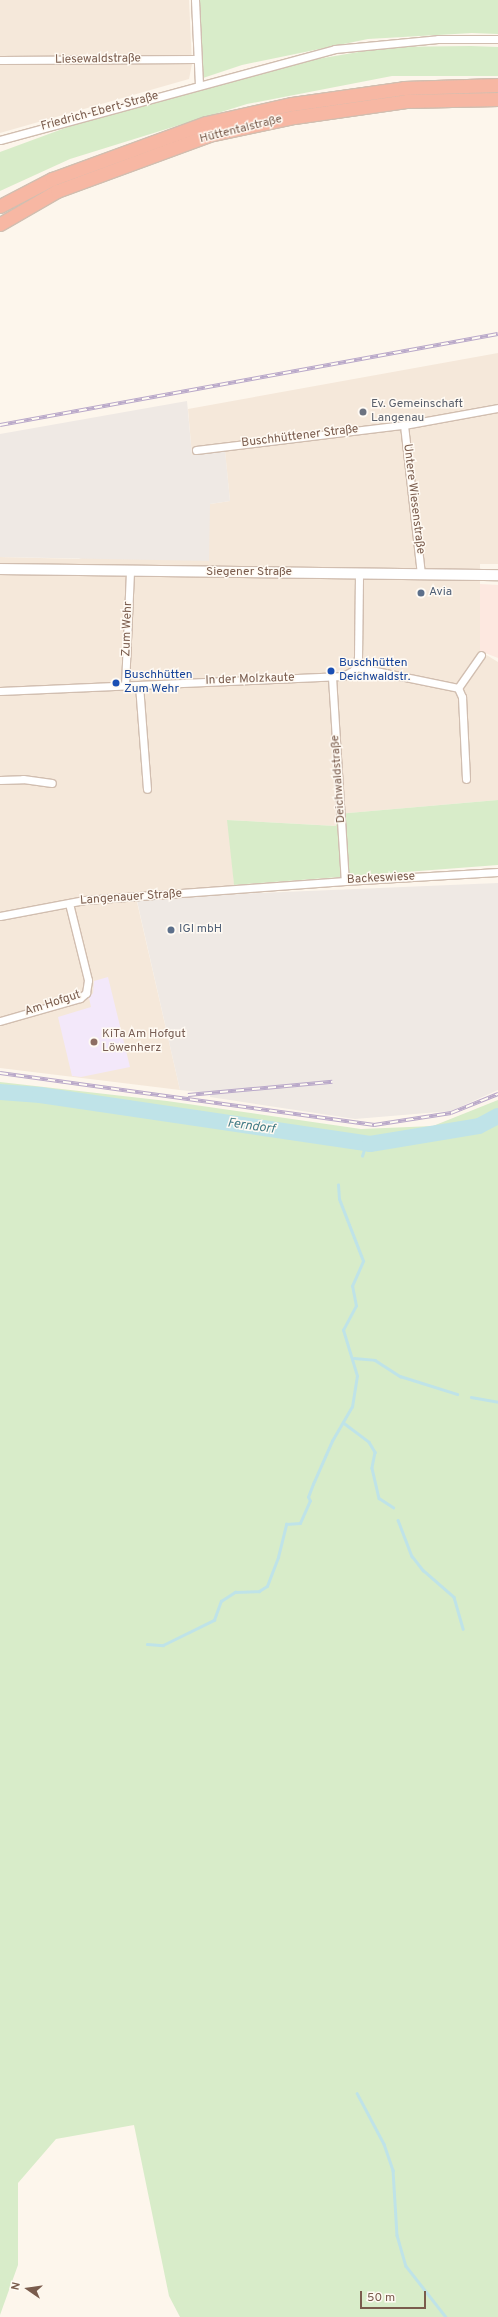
<!DOCTYPE html>
<html>
<head>
<meta charset="utf-8">
<style>
  body { margin:0 }
  #map { position:relative; width:498px; height:2317px; overflow:hidden; background:#fdf6ec; font-family:Overpass,sans-serif }
  div>[style] { position:absolute }
  [style*='--x'] { left:calc(var(--x)*1px); top:calc(var(--y)*1px); width:calc(var(--w)*1px); rotate:calc(var(--a)*1deg) }
  .residential>* { inset:0; background:#f5e8da }
  .commercial>* { inset:0; background:#fde8e0 }
  .industrial>* { inset:0; background:#efe9e4 }
  .education>* { inset:0; background:#f3e8fa }
  .green>* { inset:0; background:#d8ecc9 }
  .stream>* { height:2.5px; margin:-1.25px; padding:0 1.25px; transform-origin:1.25px; border-radius:1.25px; background:#bfe3e8 }
  .river>* { height:16px; margin:-8px; padding:0 8px; transform-origin:8px; border-radius:8px; background:#bfe3e8 }
  .roads { filter:drop-shadow(1px 0 #d1beb0) drop-shadow(-1px 0 #d1beb0) drop-shadow(0 1px #d1beb0) drop-shadow(0 -1px #d1beb0) }
  .street>* { height:7px; margin:-3.5px; padding:0 3.5px; transform-origin:3.5px; border-radius:3.5px; background:#fff }
  .secondary>* { height:10px; margin:-5px; padding:0 5px; transform-origin:5px; border-radius:5px; background:#fff }
  .highway>* { height:13px; margin:-6.5px; padding:0 6.5px; transform-origin:6.5px; border-radius:6.5px; background:#f7b7a3 }
  .rail>* { height:4px; margin-top:-2px; transform-origin:0; background:repeating-linear-gradient(90deg,#fffaf3 0 8px,#b9a8c9 0 16px); box-sizing:border-box; border-block:1px solid #b9a8c9 }
  .dots>* { width:11px; height:11px; translate:-50% -50%; box-sizing:border-box; border:2px solid #fffaf3; border-radius:50% }
  span { translate:-50% -50%; white-space:nowrap; text-align:center; line-height:1.15; -webkit-text-stroke:3px #fffaf3; paint-order:stroke }
  .street-label { font-size:12px; color:#7a5c4d }
  .worship-label { font-size:12px; color:#5b616d }
  .left { translate:0 -50%; text-align:left }
  .service-label { font-size:12px; color:#4e5e75 }
  .transit-label { font-size:12px; color:#164399 }
  .education-label { font-size:12px; color:#785e54 }
  .water-label { font-size:13px; color:#437c86; font-style:italic }
  .north { position:absolute; left:8px; top:2269px; width:40px; height:40px; -webkit-text-stroke:3px #fffaf3; paint-order:stroke; rotate:283deg; font-size:11px; font-weight:700; line-height:16px; text-align:center; color:#7a5c4d }
  .north::after { content:''; display:block; margin:auto; width:14px; height:18px; background:#7a5c4d; clip-path:polygon(50% 0,100% 100%,50% 72%,0 100%) }
  .scale { position:absolute; left:360px; top:2291px; width:66px; height:18px; box-sizing:border-box; border:2px solid #7a5c4d; border-top:0; padding-left:5px; font-size:12px; line-height:14px; white-space:nowrap; color:#7a5c4d; -webkit-text-stroke:3px #fffaf3; paint-order:stroke }
</style>
</head>
<body>
<div id="map">
  <div class="residential">
    <div style="clip-path:polygon(0 0,189px 0,192px 64px,189px 79px,0 133px)"></div>
    <div style="clip-path:polygon(498px 353px,498px 564px,480px 564px,480px 651px,498px 662px,498px 800px,337px 814px,337px 826px,228px 820px,235px 894px,137px 902px,180px 1090px,0 1068px,0 557px,79px 559px,210px 504px,230px 501px,225px 451px,192px 456px,188px 409px)"></div>
  </div>
  <div class="commercial">
    <div style="clip-path:polygon(480px 584px,498px 585px,498px 658px,480px 651px)"></div>
  </div>
  <div class="industrial">
    <div style="clip-path:polygon(187px 401px,192px 455px,225px 450px,230px 501px,210px 504px,209px 561px,0 557px,0 434px)"></div>
    <div style="clip-path:polygon(498px 883px,498px 1090px,451px 1111px,355px 1119px,210px 1097px,210px 1093px,180px 1090px,137px 901px,235px 894px)"></div>
  </div>
  <div class="education">
    <div style="clip-path:polygon(108px 977px,130px 1067px,81px 1077px,72px 1076px,58px 1017px,91px 1007px,89px 998px,93px 993px,94px 981px)"></div>
  </div>
  <div class="green">
    <div style="clip-path:polygon(198px 0,498px 0,498px 34px,472px 33px,368px 39px,242px 65px,203px 78px)"></div>
    <div style="clip-path:polygon(471px 46px,498px 47px,498px 76px,392px 76px,247px 104px,70px 159px,0 191px,0 152px,103px 114px,282px 65px,388px 47px)"></div>
    <div style="clip-path:polygon(498px 800px,498px 865px,234px 885px,227px 820px,336px 826px,337px 814px)"></div>
    <div style="clip-path:polygon(0 1082px,167px 1101px,361px 1129px,433px 1126px,498px 1100px,498px 2317px,180px 2317px,169px 2296px,134px 2125px,56px 2139px,18px 2183px,18px 2265px,0 2315px)"></div>
  </div>
  <div class="stream">
    <div style="--x:362;--y:1156;--w:13;--a:-72"></div>
    <div style="--x:354;--y:1358;--w:21;--a:5"></div>
    <div style="--x:375;--y:1360;--w:30;--a:33"></div>
    <div style="--x:400;--y:1376;--w:60;--a:17.5"></div>
    <div style="--x:471;--y:1397;--w:27;--a:10"></div>
    <div style="--x:344;--y:1423;--w:31;--a:37"></div>
    <div style="--x:369;--y:1442;--w:12;--a:59"></div>
    <div style="--x:375;--y:1452;--w:16;--a:101"></div>
    <div style="--x:372;--y:1468;--w:31;--a:77"></div>
    <div style="--x:379;--y:1498;--w:17;--a:33"></div>
    <div style="--x:398;--y:1520;--w:39;--a:69"></div>
    <div style="--x:412;--y:1556;--w:18;--a:52"></div>
    <div style="--x:423;--y:1570;--w:41;--a:41.1"></div>
    <div style="--x:454;--y:1597;--w:33;--a:74"></div>
    <div style="--x:147;--y:1644;--w:16;--a:4"></div>
    <div style="--x:163;--y:1645;--w:57;--a:-26.1"></div>
    <div style="--x:214;--y:1620;--w:20;--a:-70"></div>
    <div style="--x:221;--y:1601;--w:17;--a:-33"></div>
    <div style="--x:235;--y:1592;--w:24;--a:-2"></div>
    <div style="--x:259;--y:1591;--w:9;--a:-32"></div>
    <div style="--x:267;--y:1586;--w:31;--a:-69"></div>
    <div style="--x:278;--y:1557;--w:34;--a:-76"></div>
    <div style="--x:286;--y:1524;--w:14;--a:-4"></div>
    <div style="--x:300;--y:1523;--w:24;--a:-66"></div>
    <div style="--x:310;--y:1501;--w:4;--a:-117"></div>
    <div style="--x:308;--y:1497;--w:14;--a:-69"></div>
    <div style="--x:313;--y:1484;--w:47;--a:-66.2"></div>
    <div style="--x:332;--y:1441;--w:39;--a:-60"></div>
    <div style="--x:352;--y:1407;--w:31;--a:-81"></div>
    <div style="--x:357;--y:1376;--w:48;--a:-106.9"></div>
    <div style="--x:343;--y:1330;--w:27;--a:-62"></div>
    <div style="--x:356;--y:1306;--w:20;--a:-101"></div>
    <div style="--x:352;--y:1286;--w:27;--a:-66"></div>
    <div style="--x:363;--y:1261;--w:66;--a:-111.2"></div>
    <div style="--x:339;--y:1199;--w:14;--a:-94"></div>
    <div style="--x:357;--y:2093;--w:58;--a:62.1"></div>
    <div style="--x:384;--y:2144;--w:28;--a:71"></div>
    <div style="--x:393;--y:2170;--w:65;--a:86.5"></div>
    <div style="--x:397;--y:2235;--w:32;--a:74"></div>
    <div style="--x:406;--y:2266;--w:65;--a:51.9"></div>
  </div>
  <div class="river">
    <div style="--x:0;--y:1092;--w:40;--a:4.3"></div>
    <div style="--x:40;--y:1095;--w:334;--a:8.4"></div>
    <div style="--x:370;--y:1144;--w:110;--a:-9.4"></div>
    <div style="--x:479;--y:1126;--w:21;--a:-28"></div>
  </div>
  <div class="roads">
    <div class="street">
      <div style="--x:195;--y:0;--w:85;--a:87.3"></div>
      <div style="--x:0;--y:60;--w:197;--a:-0.3"></div>
      <div style="--x:0;--y:140;--w:347;--a:-15.2"></div>
      <div style="--x:335;--y:49;--w:103;--a:-5.5"></div>
      <div style="--x:438;--y:39;--w:60;--a:0"></div>
      <div style="--x:404;--y:425;--w:150;--a:83.5"></div>
      <div style="--x:196;--y:450;--w:209;--a:-6.9"></div>
      <div style="--x:404;--y:425;--w:96;--a:-10.3"></div>
      <div style="--x:356;--y:667;--w:104;--a:11.6"></div>
      <div style="--x:458;--y:688;--w:10;--a:66"></div>
      <div style="--x:462;--y:697;--w:82;--a:87.2"></div>
      <div style="--x:332;--y:677;--w:204;--a:86.4"></div>
      <div style="--x:139;--y:685;--w:104;--a:85.6"></div>
      <div style="--x:125;--y:686;--w:114;--a:-87.5"></div>
      <div style="--x:458;--y:688;--w:40;--a:-55.1"></div>
      <div style="--x:0;--y:691;--w:343;--a:-2.5"></div>
      <div style="--x:343;--y:676;--w:13;--a:-29"></div>
      <div style="--x:354;--y:670;--w:13;--a:-72"></div>
      <div style="--x:358;--y:658;--w:85;--a:-89.3"></div>
      <div style="--x:0;--y:780;--w:23;--a:-2"></div>
      <div style="--x:23;--y:779;--w:29;--a:8"></div>
      <div style="--x:0;--y:916;--w:86;--a:-10.7"></div>
      <div style="--x:85;--y:900;--w:261;--a:-4.2"></div>
      <div style="--x:345;--y:881;--w:153;--a:-3.4"></div>
      <div style="--x:0;--y:1021;--w:83;--a:-16"></div>
      <div style="--x:80;--y:998;--w:8;--a:-40"></div>
      <div style="--x:86;--y:993;--w:13;--a:-81"></div>
      <div style="--x:88;--y:980;--w:79;--a:-103.9"></div>
    </div>
    <div class="secondary">
      <div style="--x:0;--y:569;--w:498;--a:0.7"></div>
    </div>
    <div class="highway">
      <div style="--x:0;--y:206;--w:59;--a:-27.4"></div>
      <div style="--x:52;--y:179;--w:164;--a:-20"></div>
      <div style="--x:206;--y:123;--w:88;--a:-12.5"></div>
      <div style="--x:292;--y:104;--w:113;--a:-8.1"></div>
      <div style="--x:404;--y:88;--w:94;--a:-1.8"></div>
      <div style="--x:0;--y:224;--w:66;--a:-30.1"></div>
      <div style="--x:57;--y:191;--w:162;--a:-20.2"></div>
      <div style="--x:209;--y:135;--w:87;--a:-12"></div>
      <div style="--x:294;--y:117;--w:113;--a:-8.1"></div>
      <div style="--x:406;--y:101;--w:92;--a:-1.2"></div>
    </div>
  </div>
  <div class="rail">
    <div style="--x:0;--y:425;--w:506;--a:-10.36"></div>
    <div style="--x:0;--y:1073;--w:378;--a:7.9"></div>
    <div style="--x:374;--y:1125;--w:78;--a:-8.9"></div>
    <div style="--x:451;--y:1113;--w:51;--a:-22"></div>
    <div style="--x:188;--y:1095;--w:145;--a:-5.2"></div>
  </div>
  <div class="dots">
    <div style="left:363px;top:412px;background:#6b7280"></div>
    <div style="left:421px;top:593px;background:#5c6f8a"></div>
    <div style="left:331px;top:671px;background:#1a4fb4"></div>
    <div style="left:116px;top:683px;background:#1a4fb4"></div>
    <div style="left:171px;top:930px;background:#5c6f8a"></div>
    <div style="left:94px;top:1042px;background:#8d6e63"></div>
  </div>
  <div class="street-label">
    <span style="left:98px;top:60px;rotate:-1deg">Liesewaldstraße</span>
    <span style="left:100px;top:112px;rotate:-15deg">Friedrich-Ebert-Straße</span>
    <span style="left:241px;top:130px;rotate:-14deg">Hüttentalstraße</span>
    <span style="left:300px;top:437px;rotate:-7deg">Buschhüttener Straße</span>
    <span style="left:413px;top:499px;rotate:83deg">Untere Wiesenstraße</span>
    <span style="left:249px;top:573px">Siegener Straße</span>
    <span style="left:128px;top:629px;rotate:-88deg">Zum Wehr</span>
    <span style="left:250px;top:680px;rotate:-2deg">In der Molzkaute</span>
    <span style="left:339px;top:779px;rotate:-94deg">Deichwaldstraße</span>
    <span style="left:381px;top:879px;rotate:-3deg">Backeswiese</span>
    <span style="left:131px;top:898px;rotate:-4deg">Langenauer Straße</span>
    <span style="left:53px;top:1004px;rotate:-18deg">Am Hofgut</span>
  </div>
  <div class="worship-label">
    <span class="left" style="left:371px;top:412px">Ev. Gemeinschaft<br>Langenau</span>
  </div>
  <div class="service-label">
    <span class="left" style="left:429px;top:593px">Avia</span>
    <span class="left" style="left:179px;top:930px">IGI mbH</span>
  </div>
  <div class="transit-label">
    <span class="left" style="left:339px;top:671px">Buschhütten<br>Deichwaldstr.</span>
    <span class="left" style="left:124px;top:683px">Buschhütten<br>Zum Wehr</span>
  </div>
  <div class="education-label">
    <span class="left" style="left:102px;top:1042px">KiTa Am Hofgut<br>Löwenherz</span>
  </div>
  <div class="water-label">
    <span style="left:251px;top:1127px;rotate:8deg">Ferndorf</span>
  </div>
  <div class="north">N</div>
  <div class="scale">50 m</div>
</div>
</body>
</html>
